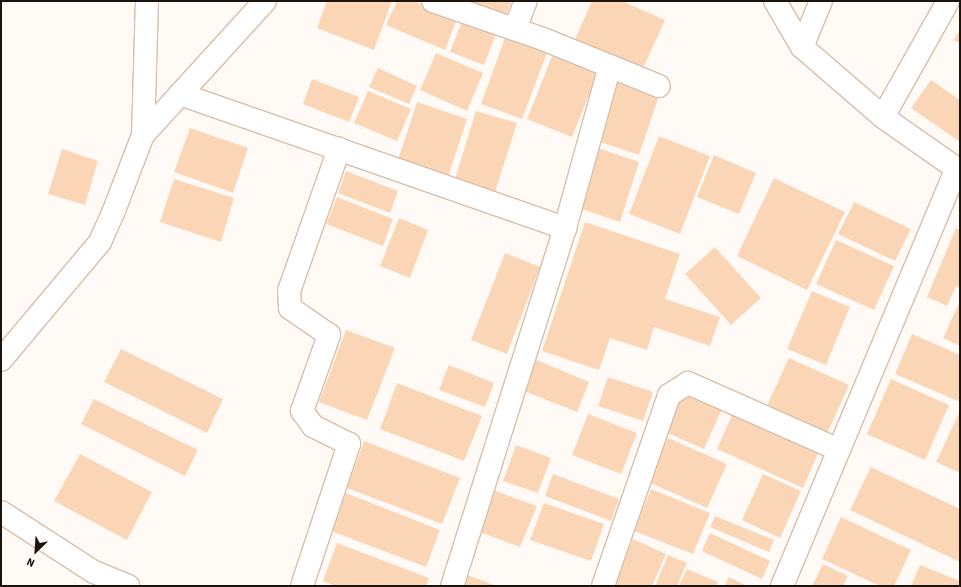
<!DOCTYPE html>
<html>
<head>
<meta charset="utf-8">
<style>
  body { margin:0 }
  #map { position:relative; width:961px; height:587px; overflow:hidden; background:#fffaf6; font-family:"Source Sans 3",sans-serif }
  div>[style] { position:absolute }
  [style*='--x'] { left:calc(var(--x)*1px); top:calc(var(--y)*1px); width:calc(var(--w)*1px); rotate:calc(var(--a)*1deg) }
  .building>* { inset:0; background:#fbd6b6 }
  .roads { filter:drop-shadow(1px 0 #d7bfaa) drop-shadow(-1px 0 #d7bfaa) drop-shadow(0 1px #d7bfaa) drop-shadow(0 -1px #d7bfaa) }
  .minor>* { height:22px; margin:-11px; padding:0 11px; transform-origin:11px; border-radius:11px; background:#fff }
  span { translate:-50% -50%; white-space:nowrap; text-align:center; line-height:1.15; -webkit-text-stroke:3.5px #fffaf6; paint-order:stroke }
  .frame { position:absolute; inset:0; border:2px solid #1c140c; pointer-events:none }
  .north { position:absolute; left:16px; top:531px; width:40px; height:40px; -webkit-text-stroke:3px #fffaf6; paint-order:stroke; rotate:205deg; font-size:11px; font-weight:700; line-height:16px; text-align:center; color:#1c140c }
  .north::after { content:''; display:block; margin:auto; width:14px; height:18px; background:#1c140c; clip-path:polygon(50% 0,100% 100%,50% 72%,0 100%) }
</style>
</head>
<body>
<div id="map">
  <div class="building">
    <div style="clip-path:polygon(327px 1px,392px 1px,374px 50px,317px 28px)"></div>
    <div style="clip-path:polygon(397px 1px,413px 1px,457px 19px,445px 50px,386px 25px)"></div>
    <div style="clip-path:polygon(465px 1px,512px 1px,505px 18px)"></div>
    <div style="clip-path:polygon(592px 1px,622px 1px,665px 20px,641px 73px,574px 42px)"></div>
    <div style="clip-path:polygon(462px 21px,496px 34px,484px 65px,450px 52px)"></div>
    <div style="clip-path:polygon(960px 29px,960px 43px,954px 40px)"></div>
    <div style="clip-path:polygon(505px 38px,547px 53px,522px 119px,481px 104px)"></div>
    <div style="clip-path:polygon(436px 53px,483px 73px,467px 111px,420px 90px)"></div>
    <div style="clip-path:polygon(553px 54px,598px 72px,572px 137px,527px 119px)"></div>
    <div style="clip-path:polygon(378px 68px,417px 86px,409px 104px,369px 87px)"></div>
    <div style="clip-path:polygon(312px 79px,359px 97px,349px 122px,303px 104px)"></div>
    <div style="clip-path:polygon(612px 79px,659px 96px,639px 155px,592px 139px)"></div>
    <div style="clip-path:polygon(931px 80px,960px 100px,960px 142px,911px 108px)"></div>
    <div style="clip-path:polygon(368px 91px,411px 109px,397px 141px,354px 123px)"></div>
    <div style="clip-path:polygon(417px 102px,467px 119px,448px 177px,398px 160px)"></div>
    <div style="clip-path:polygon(476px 111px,517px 123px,495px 192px,455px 179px)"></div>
    <div style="clip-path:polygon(190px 128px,248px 148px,233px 193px,174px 172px)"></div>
    <div style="clip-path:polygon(659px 136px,710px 156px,680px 234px,629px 214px)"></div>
    <div style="clip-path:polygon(592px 146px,639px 162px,620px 222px,573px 206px)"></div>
    <div style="clip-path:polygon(62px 149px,98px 161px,85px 205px,48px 194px)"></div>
    <div style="clip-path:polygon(714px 155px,756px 173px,739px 214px,697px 197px)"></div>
    <div style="clip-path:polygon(346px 171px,398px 191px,390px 213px,338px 193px)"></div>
    <div style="clip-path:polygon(774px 178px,845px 212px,807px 290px,737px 256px)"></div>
    <div style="clip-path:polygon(174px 179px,234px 198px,221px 242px,160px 222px)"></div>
    <div style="clip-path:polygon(337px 197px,393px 219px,383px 246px,326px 224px)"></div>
    <div style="clip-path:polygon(854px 202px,911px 229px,895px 261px,838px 234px)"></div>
    <div style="clip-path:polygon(399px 218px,428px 230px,410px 278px,380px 266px)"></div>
    <div style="clip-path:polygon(585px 222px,680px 254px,665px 299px,720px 317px,710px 346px,654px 327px,647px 350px,610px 338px,599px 370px,542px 351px)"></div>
    <div style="clip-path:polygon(956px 228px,960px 230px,960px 288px,956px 286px,947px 306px,927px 297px)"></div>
    <div style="clip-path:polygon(836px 240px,894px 266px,874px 310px,816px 284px)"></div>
    <div style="clip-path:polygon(715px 247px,761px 298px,731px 325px,685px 274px)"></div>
    <div style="clip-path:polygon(505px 253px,540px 267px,507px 354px,471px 340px)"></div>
    <div style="clip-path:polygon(812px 291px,850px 307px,826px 365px,787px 349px)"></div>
    <div style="clip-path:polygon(960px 301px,960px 346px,943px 338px)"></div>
    <div style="clip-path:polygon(346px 330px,395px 348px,367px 420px,319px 402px)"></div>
    <div style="clip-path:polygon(912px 334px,960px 355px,960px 402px,895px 374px)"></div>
    <div style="clip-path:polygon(121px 349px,223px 399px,207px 433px,104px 382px)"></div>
    <div style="clip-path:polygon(532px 358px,589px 382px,577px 412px,519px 389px)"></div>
    <div style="clip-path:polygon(789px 358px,849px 385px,826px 436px,766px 408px)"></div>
    <div style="clip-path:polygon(449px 365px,494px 383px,485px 407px,439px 390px)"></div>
    <div style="clip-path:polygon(608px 377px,653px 392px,643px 421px,598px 406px)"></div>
    <div style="clip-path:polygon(891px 379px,949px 405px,925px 460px,867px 434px)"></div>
    <div style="clip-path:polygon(397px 383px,482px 416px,464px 461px,380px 429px)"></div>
    <div style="clip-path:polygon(682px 392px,722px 409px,704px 449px,665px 432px)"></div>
    <div style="clip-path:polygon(94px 399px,198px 450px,185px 476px,81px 424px)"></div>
    <div style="clip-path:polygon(735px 408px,821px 446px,803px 488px,717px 449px)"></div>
    <div style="clip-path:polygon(960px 411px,960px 473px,936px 462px)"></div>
    <div style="clip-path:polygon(588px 414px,637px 433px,621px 474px,572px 455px)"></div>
    <div style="clip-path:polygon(668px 438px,727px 464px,707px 508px,648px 482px)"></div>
    <div style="clip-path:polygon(364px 441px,460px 478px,442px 524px,347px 488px)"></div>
    <div style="clip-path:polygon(516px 445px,551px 458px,538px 493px,503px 481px)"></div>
    <div style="clip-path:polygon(80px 454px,152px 492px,127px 540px,54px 501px)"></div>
    <div style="clip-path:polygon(871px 467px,960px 509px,960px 562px,850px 510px)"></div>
    <div style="clip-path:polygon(553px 474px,619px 499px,611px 521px,545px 496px)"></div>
    <div style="clip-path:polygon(763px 474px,801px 491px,780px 538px,742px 520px)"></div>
    <div style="clip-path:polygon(651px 489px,710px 513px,693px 554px,634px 531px)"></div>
    <div style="clip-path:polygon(493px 490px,537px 506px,520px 547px,477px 531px)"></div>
    <div style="clip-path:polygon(346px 493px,440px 530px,426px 567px,331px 531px)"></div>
    <div style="clip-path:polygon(544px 503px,604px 524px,591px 561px,530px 540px)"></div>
    <div style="clip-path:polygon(715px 516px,774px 540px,769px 552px,710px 527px)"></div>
    <div style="clip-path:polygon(841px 517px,911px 550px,894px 586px,880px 586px,822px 559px)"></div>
    <div style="clip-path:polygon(710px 533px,770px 561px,762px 579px,702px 551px)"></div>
    <div style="clip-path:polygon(633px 539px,666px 554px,652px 586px,613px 586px)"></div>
    <div style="clip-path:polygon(337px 543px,429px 578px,426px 586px,336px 586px,323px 581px)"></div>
    <div style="clip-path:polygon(668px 555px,687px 563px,677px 586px,655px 586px)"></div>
    <div style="clip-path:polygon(823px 564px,848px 576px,843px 586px,812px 586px)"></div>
    <div style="clip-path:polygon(920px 565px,960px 581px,960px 586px,911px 586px)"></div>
    <div style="clip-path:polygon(687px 569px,718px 582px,716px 586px,679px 586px)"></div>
    <div style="clip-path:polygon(462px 573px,497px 586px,457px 586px)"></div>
    <div style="clip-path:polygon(729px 577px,747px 586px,725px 586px)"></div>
  </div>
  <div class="roads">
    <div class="minor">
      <div style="--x:433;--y:1;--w:116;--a:19.1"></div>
      <div style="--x:543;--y:39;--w:125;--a:22.1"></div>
      <div style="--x:775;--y:1;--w:53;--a:59.6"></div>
      <div style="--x:802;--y:47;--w:107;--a:40.8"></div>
      <div style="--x:883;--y:117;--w:94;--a:35"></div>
      <div style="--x:515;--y:29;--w:30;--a:-69"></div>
      <div style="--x:802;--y:47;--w:50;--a:-67.6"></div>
      <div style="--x:180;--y:94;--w:408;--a:19.2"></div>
      <div style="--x:565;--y:228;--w:375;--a:107.5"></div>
      <div style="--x:883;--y:117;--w:133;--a:-60.7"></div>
      <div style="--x:143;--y:135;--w:181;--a:-47.7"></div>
      <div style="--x:565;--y:228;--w:168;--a:-74.5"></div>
      <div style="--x:1;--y:360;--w:154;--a:-50"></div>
      <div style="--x:100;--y:242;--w:32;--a:-66"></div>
      <div style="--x:113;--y:213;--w:84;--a:-69"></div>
      <div style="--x:143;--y:135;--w:134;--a:-88.3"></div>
      <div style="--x:1;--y:512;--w:111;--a:32.8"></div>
      <div style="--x:94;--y:572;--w:37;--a:22"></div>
      <div style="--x:302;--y:586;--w:150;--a:-71.7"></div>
      <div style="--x:349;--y:444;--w:40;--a:-153.4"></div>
      <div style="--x:313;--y:426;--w:19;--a:-126"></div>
      <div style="--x:302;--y:411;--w:81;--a:-70.4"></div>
      <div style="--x:329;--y:335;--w:47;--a:-145.3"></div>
      <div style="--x:290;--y:308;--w:17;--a:-93"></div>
      <div style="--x:289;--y:291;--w:151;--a:-70.6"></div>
      <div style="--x:603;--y:586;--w:202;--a:-70.9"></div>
      <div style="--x:669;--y:395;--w:22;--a:-32"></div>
      <div style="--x:688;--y:383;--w:165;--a:23.9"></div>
      <div style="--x:782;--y:586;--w:451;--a:-67.3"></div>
    </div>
  </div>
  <div class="frame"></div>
  <div class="north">N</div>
</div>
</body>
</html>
